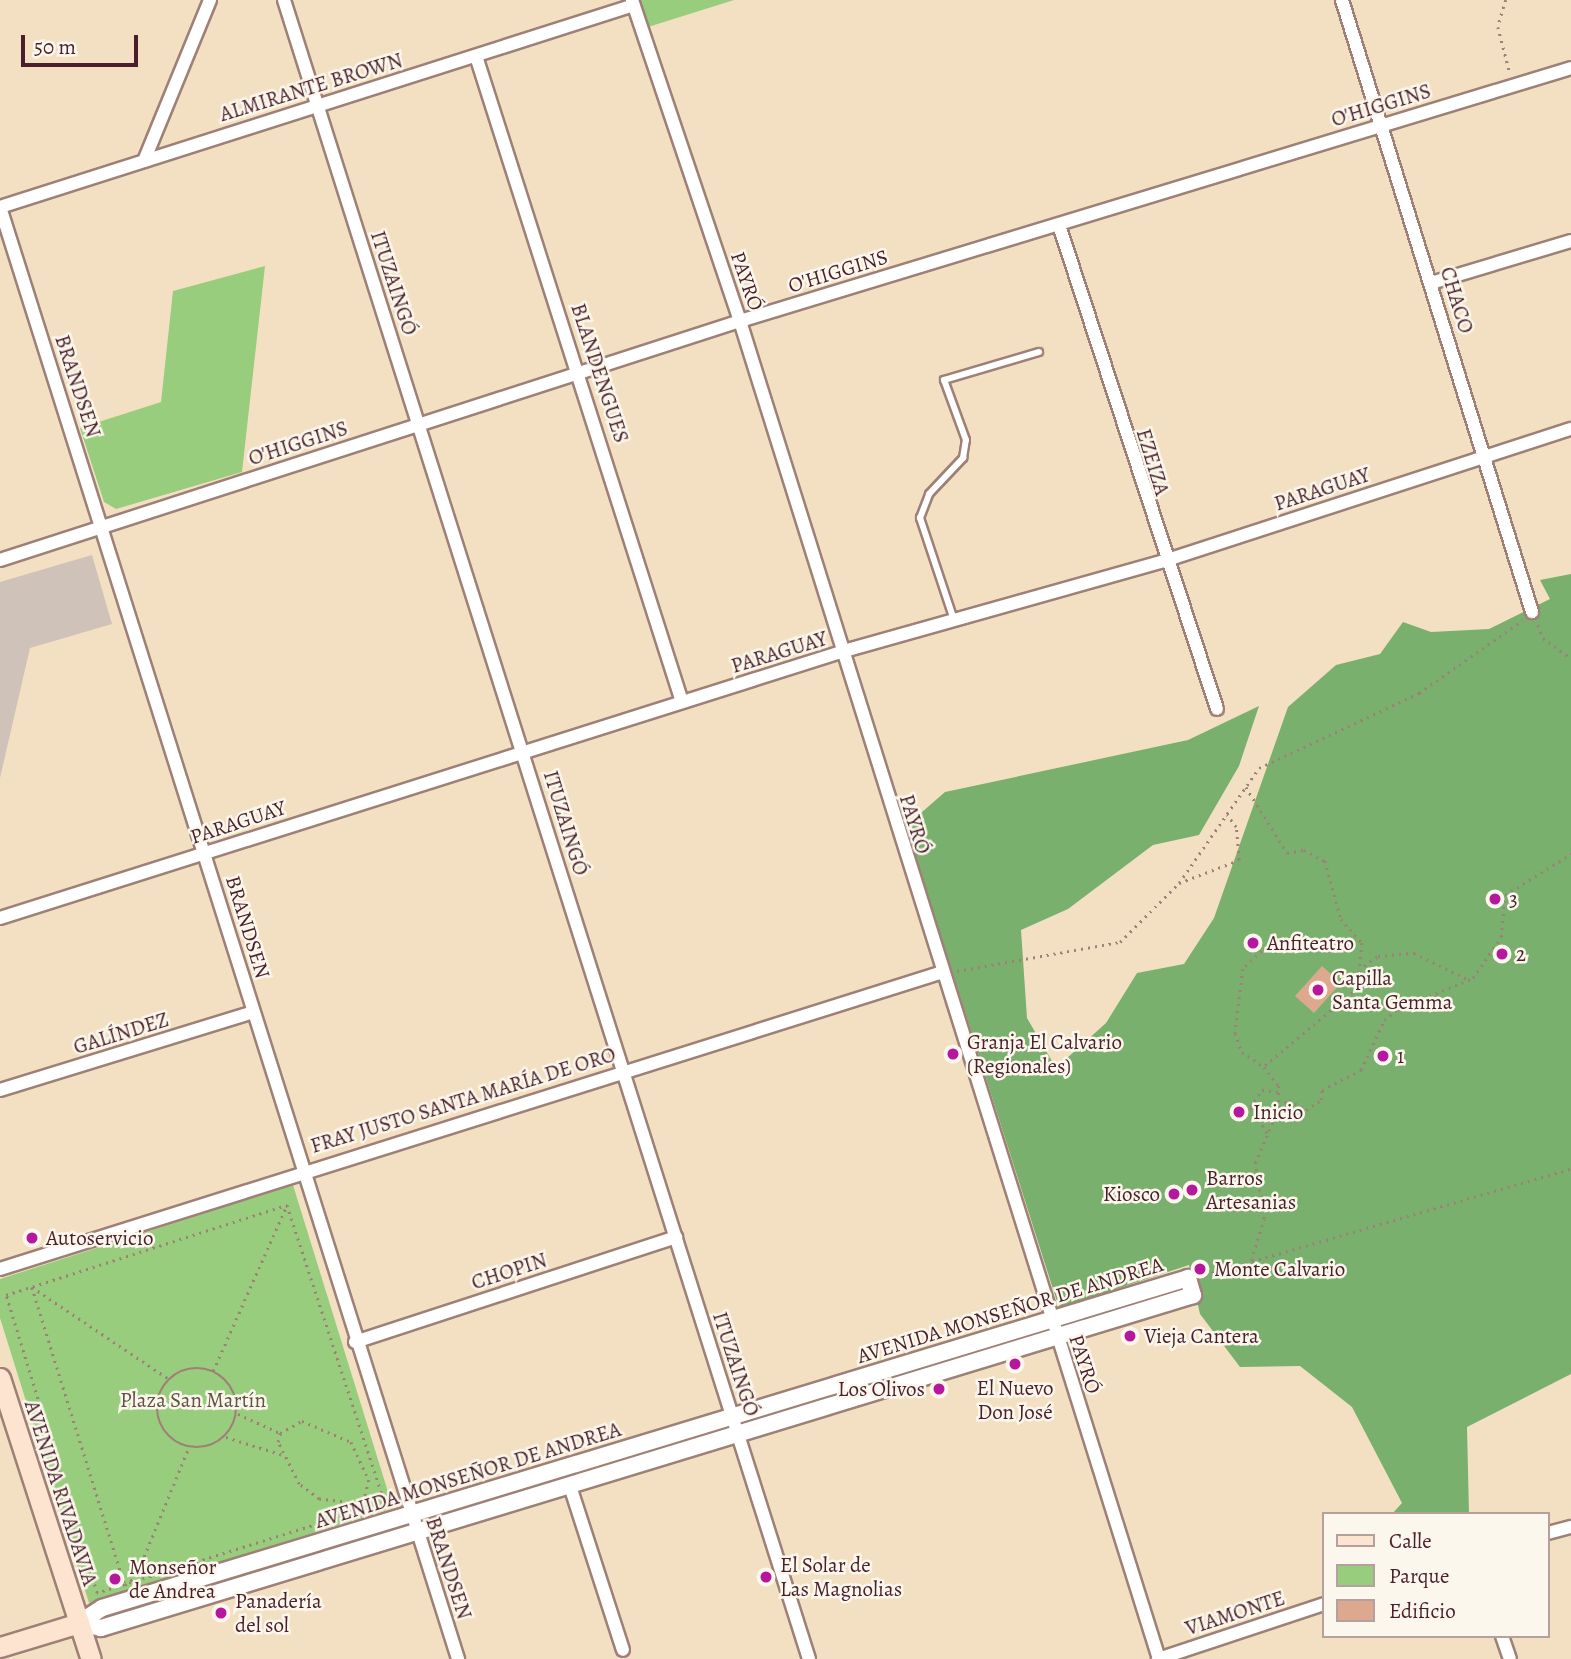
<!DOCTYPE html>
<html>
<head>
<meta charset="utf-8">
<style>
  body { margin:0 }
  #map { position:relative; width:1571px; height:1659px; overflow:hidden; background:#f3e0c2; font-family:Alegreya,serif }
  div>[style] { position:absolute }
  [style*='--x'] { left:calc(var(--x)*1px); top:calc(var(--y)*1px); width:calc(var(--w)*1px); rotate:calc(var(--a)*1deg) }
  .industrial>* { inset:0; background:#cec2b9 }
  .green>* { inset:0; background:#98cd7e }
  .forest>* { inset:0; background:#7ab06d }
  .building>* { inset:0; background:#dca98f }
  .path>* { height:2.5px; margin-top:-1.25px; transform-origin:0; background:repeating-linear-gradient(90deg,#9e8076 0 2px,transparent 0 7px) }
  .path>.ring { margin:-1.25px; padding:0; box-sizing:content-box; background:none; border:2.5px solid #9e8076; border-radius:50% }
  .roads { filter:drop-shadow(2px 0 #9e8076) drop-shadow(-2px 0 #9e8076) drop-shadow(0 2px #9e8076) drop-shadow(0 -2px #9e8076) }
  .service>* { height:6px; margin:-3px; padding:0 3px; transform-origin:3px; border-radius:3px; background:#fff }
  .minor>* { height:12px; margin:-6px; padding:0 6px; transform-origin:6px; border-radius:6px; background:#fff }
  .tertiary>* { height:16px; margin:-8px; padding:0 8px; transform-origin:8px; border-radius:8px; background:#fff }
  .secondary>* { height:19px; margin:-9.5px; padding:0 9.5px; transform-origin:9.5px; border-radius:9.5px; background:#fde4d1 }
  .dots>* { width:19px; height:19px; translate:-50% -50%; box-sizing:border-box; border:4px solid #fbf7ec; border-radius:50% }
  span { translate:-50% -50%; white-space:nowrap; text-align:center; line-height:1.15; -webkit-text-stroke:5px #fbf7ec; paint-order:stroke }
  .street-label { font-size:21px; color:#4a1f2b }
  .poi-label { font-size:21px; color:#4a1f2b }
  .left { translate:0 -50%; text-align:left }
  .right { translate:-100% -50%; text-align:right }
  .park-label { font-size:21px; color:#615344 }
  .legend { position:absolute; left:1322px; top:1512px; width:228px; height:126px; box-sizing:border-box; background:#fbf7ec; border:2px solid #b4a19f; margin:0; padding:9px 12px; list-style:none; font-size:21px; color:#4a1f2b }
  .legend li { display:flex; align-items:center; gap:14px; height:35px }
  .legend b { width:35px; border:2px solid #b4a19f }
  .scale { position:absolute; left:21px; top:35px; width:117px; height:32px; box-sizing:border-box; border:4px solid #4a1f2b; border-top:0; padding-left:9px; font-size:21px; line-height:24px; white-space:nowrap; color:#4a1f2b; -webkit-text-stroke:5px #fbf7ec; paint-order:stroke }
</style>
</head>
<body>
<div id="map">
  <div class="industrial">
    <div style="clip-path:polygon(92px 555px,112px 624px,30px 648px,0 778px,0 582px)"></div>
  </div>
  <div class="green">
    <div style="clip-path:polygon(639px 0,734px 0,648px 27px)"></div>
    <div style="clip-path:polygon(265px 266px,242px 472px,116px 509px,104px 502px,80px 428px,161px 402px,173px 291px)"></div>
    <div style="clip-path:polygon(293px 1185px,393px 1508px,89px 1603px,0 1318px,0 1279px)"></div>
  </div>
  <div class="forest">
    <div style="clip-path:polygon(1571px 574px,1571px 1374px,1467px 1427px,1469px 1514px,1392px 1514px,1402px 1503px,1352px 1407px,1300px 1366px,1240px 1367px,1200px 1314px,1189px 1265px,1059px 1308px,906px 826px,945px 792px,1188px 740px,1259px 706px,1239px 766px,1199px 835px,1153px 845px,1068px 909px,1021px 930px,1027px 1018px,1056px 1068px,1106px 1023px,1137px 973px,1184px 964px,1214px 918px,1288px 707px,1336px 665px,1380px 654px,1403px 622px,1431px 632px,1489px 629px,1550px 599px,1540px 580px)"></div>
  </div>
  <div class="building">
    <div style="clip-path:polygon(1322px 966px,1341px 983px,1314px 1013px,1295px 996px)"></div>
  </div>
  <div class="path">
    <div style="--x:1506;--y:0;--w:28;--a:107"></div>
    <div style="--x:1498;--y:27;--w:48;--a:75.4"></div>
    <div style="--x:1538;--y:625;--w:14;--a:69"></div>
    <div style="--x:1543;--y:638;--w:34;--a:36"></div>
    <div style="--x:1246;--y:787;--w:78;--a:58.2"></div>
    <div style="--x:1287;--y:853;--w:17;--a:-10"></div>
    <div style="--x:1304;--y:850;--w:24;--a:28"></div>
    <div style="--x:1325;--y:861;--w:60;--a:74.6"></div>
    <div style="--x:1341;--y:919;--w:32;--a:49"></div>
    <div style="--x:1362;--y:943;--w:45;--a:95.1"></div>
    <div style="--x:1358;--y:988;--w:123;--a:140"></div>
    <div style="--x:1264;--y:1067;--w:24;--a:52"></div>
    <div style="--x:1279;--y:1086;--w:21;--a:90"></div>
    <div style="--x:1179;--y:883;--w:64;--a:-21"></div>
    <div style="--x:1239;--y:860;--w:33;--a:-95"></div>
    <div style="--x:1236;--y:827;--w:15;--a:-127"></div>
    <div style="--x:1262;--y:951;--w:26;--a:137"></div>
    <div style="--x:1243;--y:969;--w:64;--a:97.1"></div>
    <div style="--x:1235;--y:1033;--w:20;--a:70"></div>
    <div style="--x:1242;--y:1052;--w:27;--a:34"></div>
    <div style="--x:1364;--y:966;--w:17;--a:-36"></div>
    <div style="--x:1378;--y:956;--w:36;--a:-5"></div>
    <div style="--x:1414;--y:953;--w:59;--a:26.1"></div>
    <div style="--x:957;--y:971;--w:166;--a:-10.1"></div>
    <div style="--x:1120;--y:942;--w:83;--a:-45"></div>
    <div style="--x:1179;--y:883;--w:140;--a:-55.2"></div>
    <div style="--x:1259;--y:768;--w:177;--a:-25.1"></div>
    <div style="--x:1419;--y:693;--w:127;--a:-35.1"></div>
    <div style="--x:1267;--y:1133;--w:31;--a:-123"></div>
    <div style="--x:1250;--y:1107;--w:21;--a:-55"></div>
    <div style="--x:1262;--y:1090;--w:17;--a:7"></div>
    <div style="--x:287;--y:1205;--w:314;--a:71.8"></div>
    <div style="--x:385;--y:1503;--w:302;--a:162.6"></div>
    <div style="--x:97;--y:1593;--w:312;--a:-107"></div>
    <div style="--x:6;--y:1295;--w:295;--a:-17.8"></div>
    <div style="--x:1249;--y:1267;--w:50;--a:-72.6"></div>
    <div style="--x:1264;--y:1219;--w:57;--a:-99.1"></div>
    <div style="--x:1255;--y:1163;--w:61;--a:-66.8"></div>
    <div style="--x:1279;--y:1107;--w:12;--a:-35"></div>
    <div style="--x:1289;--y:1100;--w:20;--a:30"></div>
    <div style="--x:1306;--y:1110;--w:18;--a:-34"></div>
    <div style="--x:1321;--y:1100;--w:10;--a:-84"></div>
    <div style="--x:1322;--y:1090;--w:44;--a:-27.1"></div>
    <div style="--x:1361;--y:1070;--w:55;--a:-65.3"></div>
    <div style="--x:1384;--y:1020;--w:16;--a:-38"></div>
    <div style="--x:1397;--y:1010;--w:82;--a:-22.8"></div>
    <div style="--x:1473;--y:978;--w:50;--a:-55.7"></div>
    <div style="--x:1501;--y:937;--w:42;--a:-84.6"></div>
    <div style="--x:1505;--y:895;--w:78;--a:-31.8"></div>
    <div style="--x:1205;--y:1275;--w:381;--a:-16.2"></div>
    <div style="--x:32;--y:1287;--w:312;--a:72.7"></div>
    <div style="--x:125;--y:1585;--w:14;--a:-39"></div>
    <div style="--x:136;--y:1576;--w:139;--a:-67.7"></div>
    <div style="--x:32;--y:1287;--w:165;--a:33.9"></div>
    <div class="ring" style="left:157px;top:1368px;width:77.5px;height:77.5px"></div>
    <div style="--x:213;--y:1371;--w:182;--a:-66"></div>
    <div style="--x:238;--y:1414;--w:46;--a:24.3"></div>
    <div style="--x:302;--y:1421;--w:53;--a:23.2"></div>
    <div style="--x:351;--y:1442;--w:42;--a:64.7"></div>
    <div style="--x:369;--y:1480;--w:25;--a:104"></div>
    <div style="--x:363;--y:1504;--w:44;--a:-173.5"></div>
    <div style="--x:319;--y:1499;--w:25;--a:-143"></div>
    <div style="--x:299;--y:1484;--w:47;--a:-116.6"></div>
    <div style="--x:278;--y:1442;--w:9;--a:-77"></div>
    <div style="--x:280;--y:1433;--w:25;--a:-29"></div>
    <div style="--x:226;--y:1437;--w:60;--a:17.5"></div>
    <div style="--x:368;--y:1496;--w:18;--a:22"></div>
  </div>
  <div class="roads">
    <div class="service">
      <div style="--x:954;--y:620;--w:108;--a:-108.4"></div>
      <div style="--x:920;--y:518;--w:26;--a:-69"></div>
      <div style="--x:929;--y:494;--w:50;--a:-46.6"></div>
      <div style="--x:963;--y:458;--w:18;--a:-81"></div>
      <div style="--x:966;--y:440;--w:64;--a:-110.1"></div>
      <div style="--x:944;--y:380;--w:99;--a:-16.4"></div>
    </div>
    <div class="minor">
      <div style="--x:284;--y:0;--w:1740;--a:72.44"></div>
      <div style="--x:632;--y:0;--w:339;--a:71.4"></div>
      <div style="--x:740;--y:321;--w:1402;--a:72.61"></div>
      <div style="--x:1342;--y:0;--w:641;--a:72.75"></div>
      <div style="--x:476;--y:56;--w:678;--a:72.31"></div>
      <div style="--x:144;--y:161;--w:174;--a:-67.7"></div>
      <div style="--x:0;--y:207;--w:1523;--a:72.49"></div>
      <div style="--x:0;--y:207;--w:665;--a:-17.67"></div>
      <div style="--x:1059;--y:225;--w:509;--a:71.92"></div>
      <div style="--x:1431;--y:283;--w:146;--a:-16.7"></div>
      <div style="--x:0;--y:560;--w:778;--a:-17.9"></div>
      <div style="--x:740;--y:321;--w:869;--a:-16.93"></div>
      <div style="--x:0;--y:918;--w:885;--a:-17.55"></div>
      <div style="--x:844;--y:651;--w:332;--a:-15.7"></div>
      <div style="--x:1164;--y:561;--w:428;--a:-18"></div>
      <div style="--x:0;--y:1090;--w:265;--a:-17.1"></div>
      <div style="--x:0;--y:1269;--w:986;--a:-17.48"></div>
      <div style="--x:355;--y:1342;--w:338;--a:-18.1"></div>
      <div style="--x:570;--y:1486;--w:172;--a:72.1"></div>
      <div style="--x:1548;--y:1533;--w:24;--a:-15"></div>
      <div style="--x:1502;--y:1636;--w:24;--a:71"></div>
      <div style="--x:1158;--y:1659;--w:175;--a:-18.3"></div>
    </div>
    <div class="tertiary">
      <div style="--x:1188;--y:1278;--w:18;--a:74"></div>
      <div style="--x:1193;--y:1295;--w:1142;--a:163.04"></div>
      <div style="--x:101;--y:1628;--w:23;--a:-167"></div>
      <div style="--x:79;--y:1623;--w:27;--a:-33"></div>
      <div style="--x:102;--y:1608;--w:1135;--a:-16.9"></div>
    </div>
    <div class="secondary">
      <div style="--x:0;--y:1378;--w:295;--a:72.1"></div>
      <div style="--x:0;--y:1647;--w:83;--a:-16.9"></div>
    </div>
  </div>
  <div class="dots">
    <div style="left:1495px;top:899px;background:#b5179e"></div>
    <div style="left:1253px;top:943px;background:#b5179e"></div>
    <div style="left:1502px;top:954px;background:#b5179e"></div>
    <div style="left:1318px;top:990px;background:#b5179e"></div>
    <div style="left:953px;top:1054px;background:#b5179e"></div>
    <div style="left:1383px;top:1056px;background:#b5179e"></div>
    <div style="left:1239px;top:1112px;background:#b5179e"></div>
    <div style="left:1192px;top:1190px;background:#b5179e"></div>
    <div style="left:1174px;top:1194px;background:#b5179e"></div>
    <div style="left:32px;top:1238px;background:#b5179e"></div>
    <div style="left:1200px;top:1269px;background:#b5179e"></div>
    <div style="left:1130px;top:1336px;background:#b5179e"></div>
    <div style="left:1015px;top:1364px;background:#b5179e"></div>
    <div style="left:939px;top:1389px;background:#b5179e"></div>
    <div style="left:766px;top:1577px;background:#b5179e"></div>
    <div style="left:115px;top:1579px;background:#b5179e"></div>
    <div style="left:221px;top:1613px;background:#b5179e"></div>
  </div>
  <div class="street-label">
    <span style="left:311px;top:87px;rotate:-17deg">ALMIRANTE BROWN</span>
    <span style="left:1381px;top:105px;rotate:-17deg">O'HIGGINS</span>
    <span style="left:838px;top:271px;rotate:-17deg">O'HIGGINS</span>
    <span style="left:747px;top:281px;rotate:71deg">PAYRÓ</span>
    <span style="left:394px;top:283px;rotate:72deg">ITUZAINGÓ</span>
    <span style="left:1457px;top:300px;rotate:73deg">CHACO</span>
    <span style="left:600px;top:373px;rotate:72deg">BLANDENGUES</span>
    <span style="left:78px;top:386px;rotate:72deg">BRANDSEN</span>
    <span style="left:298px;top:443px;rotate:-18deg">O'HIGGINS</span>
    <span style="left:1153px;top:462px;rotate:73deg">EZEIZA</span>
    <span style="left:1322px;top:489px;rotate:-18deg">PARAGUAY</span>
    <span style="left:779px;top:652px;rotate:-17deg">PARAGUAY</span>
    <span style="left:238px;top:822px;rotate:-18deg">PARAGUAY</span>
    <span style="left:566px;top:823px;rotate:73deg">ITUZAINGÓ</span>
    <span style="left:915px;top:824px;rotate:73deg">PAYRÓ</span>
    <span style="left:248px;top:927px;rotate:73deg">BRANDSEN</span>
    <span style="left:121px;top:1033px;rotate:-17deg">GALÍNDEZ</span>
    <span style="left:463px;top:1100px;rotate:-17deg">FRAY JUSTO SANTA MARÍA DE ORO</span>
    <span style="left:509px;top:1271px;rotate:-18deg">CHOPIN</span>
    <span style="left:1010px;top:1310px;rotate:-17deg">AVENIDA MONSEÑOR DE ANDREA</span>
    <span style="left:736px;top:1364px;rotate:72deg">ITUZAINGÓ</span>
    <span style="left:1085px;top:1364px;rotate:72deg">PAYRÓ</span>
    <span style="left:468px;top:1475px;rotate:-17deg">AVENIDA MONSEÑOR DE ANDREA</span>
    <span style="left:61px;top:1493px;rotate:72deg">AVENIDA RIVADAVIA</span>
    <span style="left:449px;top:1568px;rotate:72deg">BRANDSEN</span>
    <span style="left:1235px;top:1613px;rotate:-18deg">VIAMONTE</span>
  </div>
  <div class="poi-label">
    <span class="left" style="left:1509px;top:899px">3</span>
    <span class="left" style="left:1267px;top:943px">Anfiteatro</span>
    <span class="left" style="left:1516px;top:954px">2</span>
    <span class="left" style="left:1332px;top:990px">Capilla<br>Santa Gemma</span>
    <span class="left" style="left:967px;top:1054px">Granja El Calvario<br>(Regionales)</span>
    <span class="left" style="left:1397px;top:1056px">1</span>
    <span class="left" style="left:1253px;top:1112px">Inicio</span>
    <span class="left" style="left:1206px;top:1190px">Barros<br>Artesanias</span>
    <span class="right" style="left:1160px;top:1194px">Kiosco</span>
    <span class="left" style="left:46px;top:1238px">Autoservicio</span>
    <span class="left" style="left:1214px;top:1269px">Monte Calvario</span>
    <span class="left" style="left:1144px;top:1336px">Vieja Cantera</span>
    <span style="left:1015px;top:1400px">El Nuevo<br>Don José</span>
    <span class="right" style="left:925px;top:1389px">Los Olivos</span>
    <span class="left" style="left:780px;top:1577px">El Solar de<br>Las Magnolias</span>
    <span class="left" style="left:129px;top:1579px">Monseñor<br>de Andrea</span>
    <span class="left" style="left:235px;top:1613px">Panadería<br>del sol</span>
  </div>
  <div class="park-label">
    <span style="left:193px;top:1400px">Plaza San Martín</span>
  </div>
  <ul class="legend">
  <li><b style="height:9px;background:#fde4d1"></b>Calle</li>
  <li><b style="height:19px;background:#98cd7e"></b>Parque</li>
  <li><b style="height:19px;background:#dca98f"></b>Edificio</li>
  </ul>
  <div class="scale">50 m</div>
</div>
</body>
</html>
